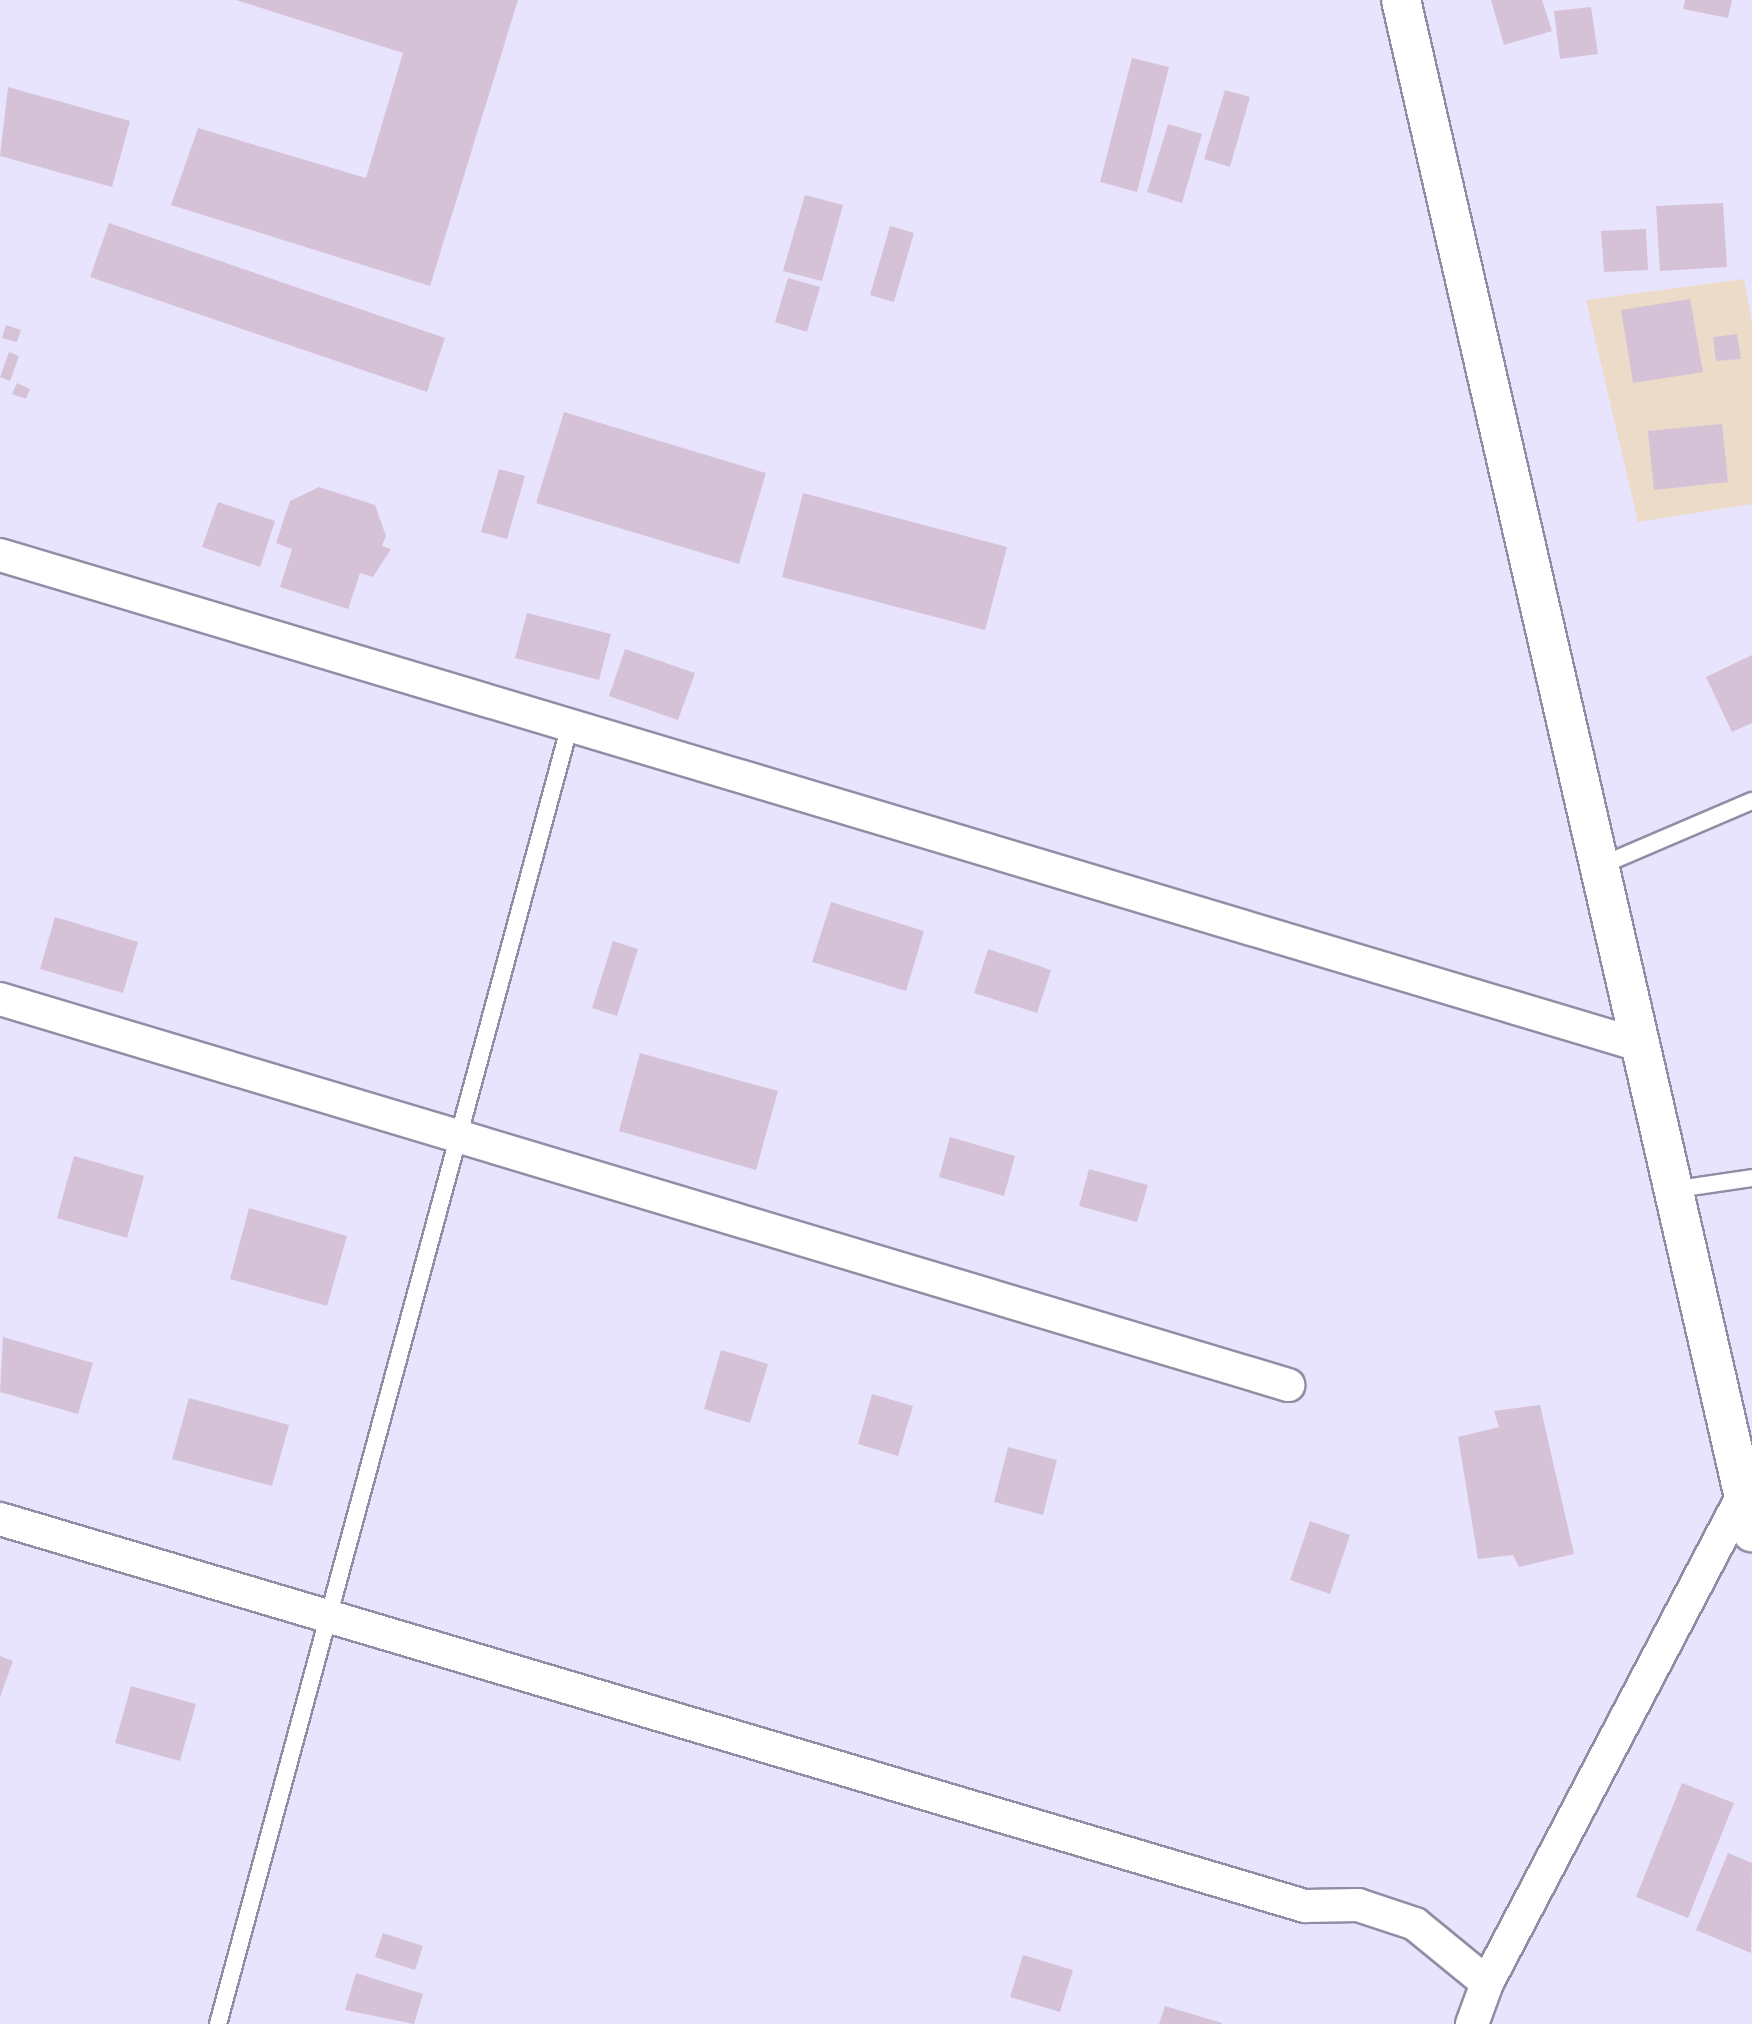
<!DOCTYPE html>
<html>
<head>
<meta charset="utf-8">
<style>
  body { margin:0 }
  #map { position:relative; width:1752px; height:2024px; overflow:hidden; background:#e9e4fe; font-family:"Fira Sans Condensed",sans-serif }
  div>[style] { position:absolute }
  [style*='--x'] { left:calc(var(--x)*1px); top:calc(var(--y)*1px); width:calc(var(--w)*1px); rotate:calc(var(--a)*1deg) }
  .commercial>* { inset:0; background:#ecdbc9 }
  .building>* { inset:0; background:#d5c2d7 }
  .roads { filter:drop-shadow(2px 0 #928da5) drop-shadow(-2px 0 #928da5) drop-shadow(0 2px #928da5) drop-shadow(0 -2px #928da5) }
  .service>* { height:16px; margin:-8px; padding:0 8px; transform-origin:8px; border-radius:8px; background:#fff }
  .minor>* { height:32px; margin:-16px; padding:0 16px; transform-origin:16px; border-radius:16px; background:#fff }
  .secondary>* { height:38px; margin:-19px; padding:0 19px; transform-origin:19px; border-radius:19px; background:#fff }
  span { translate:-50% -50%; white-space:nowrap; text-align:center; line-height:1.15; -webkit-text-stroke:7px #e9e4fe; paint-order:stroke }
</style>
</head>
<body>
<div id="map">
  <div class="commercial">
    <div style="clip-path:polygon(1744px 279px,1752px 322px,1752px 504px,1638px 522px,1586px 300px)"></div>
  </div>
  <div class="building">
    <div style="clip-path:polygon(236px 0,518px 0,430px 286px,171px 205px,198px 128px,366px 178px,403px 53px)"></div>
    <div style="clip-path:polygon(1491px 0,1542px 0,1552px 31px,1504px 45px)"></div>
    <div style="clip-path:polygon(1685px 0,1732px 0,1728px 18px,1683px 9px)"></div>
    <div style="clip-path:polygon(1591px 7px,1598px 54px,1560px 59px,1554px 11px)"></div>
    <div style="clip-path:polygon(1132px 58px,1169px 67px,1137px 192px,1100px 182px)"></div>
    <div style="clip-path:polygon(8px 87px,130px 121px,112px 187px,0 156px)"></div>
    <div style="clip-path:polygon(1225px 90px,1250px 97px,1230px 167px,1204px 159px)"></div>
    <div style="clip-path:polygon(1168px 124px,1202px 134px,1182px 203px,1147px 192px)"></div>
    <div style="clip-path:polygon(805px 195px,843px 205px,822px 281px,783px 271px)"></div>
    <div style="clip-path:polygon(1723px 203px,1727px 267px,1660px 271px,1656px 206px)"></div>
    <div style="clip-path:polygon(109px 223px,445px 338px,427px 392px,90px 277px)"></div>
    <div style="clip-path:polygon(890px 226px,914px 233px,894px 302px,870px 295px)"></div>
    <div style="clip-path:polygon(1646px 229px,1648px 270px,1604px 272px,1601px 231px)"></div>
    <div style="clip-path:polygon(788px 278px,820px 287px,807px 332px,775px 322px)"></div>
    <div style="clip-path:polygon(1690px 299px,1703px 372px,1633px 383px,1621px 310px)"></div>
    <div style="clip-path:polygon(6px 325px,21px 330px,17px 342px,2px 338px)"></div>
    <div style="clip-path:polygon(1737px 334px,1741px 359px,1716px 361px,1713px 337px)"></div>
    <div style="clip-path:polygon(9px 352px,19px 356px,10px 381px,0 377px)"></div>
    <div style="clip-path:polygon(17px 383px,30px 389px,26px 399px,12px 394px)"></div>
    <div style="clip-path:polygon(564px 412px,766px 473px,739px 564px,536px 503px)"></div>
    <div style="clip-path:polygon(1722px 424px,1728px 482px,1654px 490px,1648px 431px)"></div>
    <div style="clip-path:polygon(499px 469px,525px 476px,507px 539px,481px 532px)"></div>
    <div style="clip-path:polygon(319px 487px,375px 505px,386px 536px,382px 546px,391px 549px,373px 577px,360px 573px,348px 609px,280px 587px,292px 549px,276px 543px,290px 501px)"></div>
    <div style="clip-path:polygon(803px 493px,1007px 547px,985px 630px,782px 577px)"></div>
    <div style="clip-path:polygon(218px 502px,275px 521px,260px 567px,202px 547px)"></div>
    <div style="clip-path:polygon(527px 613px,611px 634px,599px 680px,515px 658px)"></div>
    <div style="clip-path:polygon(625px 649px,695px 673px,678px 720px,609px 696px)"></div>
    <div style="clip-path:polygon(1752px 655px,1752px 723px,1732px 732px,1706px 677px)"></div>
    <div style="clip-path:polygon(831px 902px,924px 931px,906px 991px,812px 962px)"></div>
    <div style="clip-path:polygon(55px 917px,138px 942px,123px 993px,40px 969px)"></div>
    <div style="clip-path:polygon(613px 941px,638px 949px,617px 1016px,592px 1008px)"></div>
    <div style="clip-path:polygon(988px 949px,1051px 970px,1037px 1013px,974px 993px)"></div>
    <div style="clip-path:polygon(640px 1053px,778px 1091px,756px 1170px,619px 1131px)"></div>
    <div style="clip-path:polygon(950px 1137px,1015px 1156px,1004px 1196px,939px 1177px)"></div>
    <div style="clip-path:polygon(74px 1156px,144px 1176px,127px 1238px,57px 1218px)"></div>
    <div style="clip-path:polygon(1089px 1169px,1148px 1185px,1137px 1222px,1079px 1206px)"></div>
    <div style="clip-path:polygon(249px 1208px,347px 1236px,327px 1306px,230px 1279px)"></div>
    <div style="clip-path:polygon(3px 1337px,93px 1363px,78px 1414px,0 1392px)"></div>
    <div style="clip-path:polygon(721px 1350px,768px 1364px,750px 1423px,704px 1409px)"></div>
    <div style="clip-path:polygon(872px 1394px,913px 1406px,898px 1456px,858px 1444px)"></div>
    <div style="clip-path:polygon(189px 1398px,289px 1425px,272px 1486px,172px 1459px)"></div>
    <div style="clip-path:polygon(1540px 1405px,1574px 1554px,1519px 1567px,1513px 1555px,1478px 1559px,1458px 1437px,1499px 1427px,1494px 1411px)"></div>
    <div style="clip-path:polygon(1008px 1447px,1057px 1460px,1043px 1515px,994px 1502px)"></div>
    <div style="clip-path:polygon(1310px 1521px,1350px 1535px,1330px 1594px,1290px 1580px)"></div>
    <div style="clip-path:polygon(0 1656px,13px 1661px,0 1697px)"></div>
    <div style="clip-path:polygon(131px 1686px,196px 1704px,180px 1761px,115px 1743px)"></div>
    <div style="clip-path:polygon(1682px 1783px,1734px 1803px,1688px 1918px,1636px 1897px)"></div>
    <div style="clip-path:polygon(1728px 1853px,1752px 1863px,1751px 1953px,1696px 1930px)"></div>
    <div style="clip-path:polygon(383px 1933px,423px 1946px,415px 1970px,375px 1957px)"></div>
    <div style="clip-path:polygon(1023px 1955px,1073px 1970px,1060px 2012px,1010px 1997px)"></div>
    <div style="clip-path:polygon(356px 1973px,423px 1994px,414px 2024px,345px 2010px)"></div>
    <div style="clip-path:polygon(1165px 2006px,1222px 2023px,1222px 2024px,1159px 2024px)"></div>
  </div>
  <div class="roads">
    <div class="service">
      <div style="--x:1600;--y:866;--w:165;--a:-23.2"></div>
      <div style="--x:1671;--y:1190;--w:82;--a:-8.4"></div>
      <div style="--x:218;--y:2024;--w:1346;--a:-74.84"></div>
    </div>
    <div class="minor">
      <div style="--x:0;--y:555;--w:1708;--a:16.64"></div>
      <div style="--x:0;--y:999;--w:1345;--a:16.68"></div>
      <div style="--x:0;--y:1519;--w:1361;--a:16.52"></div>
      <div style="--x:1305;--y:1906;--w:53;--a:-1.1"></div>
      <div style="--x:1358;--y:1905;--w:60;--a:18.4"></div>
      <div style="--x:1415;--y:1924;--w:93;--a:39.3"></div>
      <div style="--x:1472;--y:2024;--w:44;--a:-69.9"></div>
      <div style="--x:1487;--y:1983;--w:549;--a:-62.31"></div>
    </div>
    <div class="secondary">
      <div style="--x:1401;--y:0;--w:1572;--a:77.1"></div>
    </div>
  </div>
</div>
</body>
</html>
